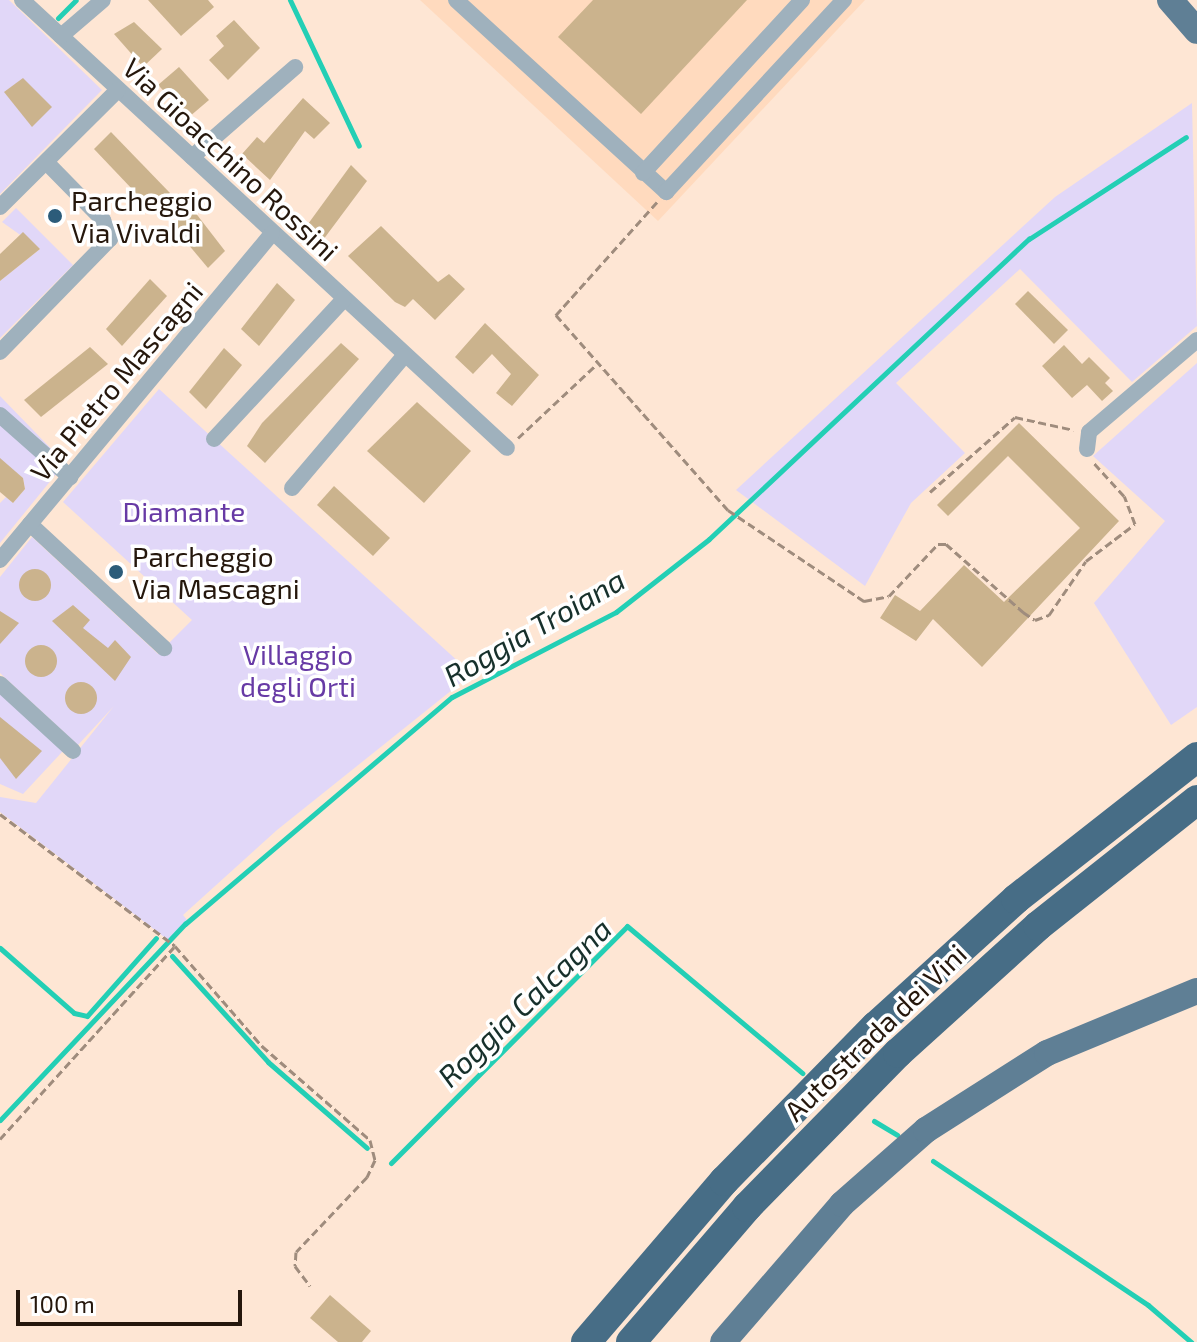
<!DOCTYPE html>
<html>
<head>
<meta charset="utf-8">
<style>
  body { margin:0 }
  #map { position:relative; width:1197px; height:1342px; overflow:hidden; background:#fee6d4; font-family:"Exo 2",sans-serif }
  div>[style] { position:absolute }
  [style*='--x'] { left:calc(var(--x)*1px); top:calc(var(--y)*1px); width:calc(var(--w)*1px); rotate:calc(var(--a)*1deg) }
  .built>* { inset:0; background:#ffdabe }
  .green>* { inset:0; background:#e1d7f8 }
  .stream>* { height:5px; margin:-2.5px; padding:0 2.5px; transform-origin:2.5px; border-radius:2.5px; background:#23cfb5 }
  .building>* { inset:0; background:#cbb38d }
  .round { border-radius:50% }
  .path>* { height:3px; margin-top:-1.5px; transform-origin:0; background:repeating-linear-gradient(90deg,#9f8c7d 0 8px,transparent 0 12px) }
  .street>* { height:16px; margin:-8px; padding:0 8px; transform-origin:8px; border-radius:8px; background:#9fb1bd }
  .primary>* { height:26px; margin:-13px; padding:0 13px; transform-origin:13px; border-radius:13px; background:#5f7f95 }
  .highway>* { height:30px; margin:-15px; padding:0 15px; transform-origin:15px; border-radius:15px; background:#476d86 }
  .dots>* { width:22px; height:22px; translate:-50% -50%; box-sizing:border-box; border:4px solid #fff; border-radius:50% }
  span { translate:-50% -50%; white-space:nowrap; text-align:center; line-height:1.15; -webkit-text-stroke:7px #fff; paint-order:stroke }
  .street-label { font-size:28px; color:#25170c }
  .poi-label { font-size:28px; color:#25170c }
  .left { translate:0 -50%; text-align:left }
  .park-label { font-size:28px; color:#673aa5 }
  .water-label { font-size:30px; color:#17302b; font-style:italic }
  .scale { position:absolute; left:16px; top:1290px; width:226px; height:36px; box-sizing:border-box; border:4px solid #25170c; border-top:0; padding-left:10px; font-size:24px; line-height:28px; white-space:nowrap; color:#25170c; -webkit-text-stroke:6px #fff; paint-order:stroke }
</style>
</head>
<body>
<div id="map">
  <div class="built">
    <div style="clip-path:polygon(420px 0,865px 0,658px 221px)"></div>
  </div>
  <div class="green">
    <div style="clip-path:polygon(0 0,9px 0,102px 90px,0 194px)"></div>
    <div style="clip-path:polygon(1192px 103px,1197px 326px,1132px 382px,1020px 269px,896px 383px,965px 453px,911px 503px,865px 586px,736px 490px,1055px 197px)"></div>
    <div style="clip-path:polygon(16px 208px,73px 265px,0 338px,0 281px,40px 249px,2px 222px)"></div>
    <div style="clip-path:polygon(1197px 363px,1197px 707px,1171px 725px,1094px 603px,1165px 521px,1093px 456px)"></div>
    <div style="clip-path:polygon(159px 389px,472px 674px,277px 830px,183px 915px,187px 920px,168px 940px,0 812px,0 797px,36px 803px,114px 706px,78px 745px,0 673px,0 577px,32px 537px,158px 654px,192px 620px,63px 502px)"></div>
    <div style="clip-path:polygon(0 396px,65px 463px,0 543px,0 503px,6px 497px,13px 503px,25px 489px,23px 478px,0 460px)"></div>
    <div style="clip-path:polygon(0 692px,63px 751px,23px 794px,0 784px)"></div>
  </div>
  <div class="stream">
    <div style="--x:290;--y:0;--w:161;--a:64.7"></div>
    <div style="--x:58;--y:18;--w:25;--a:-45"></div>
    <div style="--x:0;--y:948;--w:98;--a:41.3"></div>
    <div style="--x:74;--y:1013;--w:13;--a:13"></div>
    <div style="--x:87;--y:1016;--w:104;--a:-48.5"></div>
    <div style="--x:172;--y:956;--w:143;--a:47.8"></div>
    <div style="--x:268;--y:1062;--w:131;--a:41"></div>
    <div style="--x:0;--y:1120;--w:270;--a:-46.7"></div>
    <div style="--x:185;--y:924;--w:350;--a:-40.4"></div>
    <div style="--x:452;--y:697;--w:185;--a:-27.4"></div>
    <div style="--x:616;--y:612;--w:118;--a:-38.1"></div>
    <div style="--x:709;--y:539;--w:439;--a:-43.2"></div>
    <div style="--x:1029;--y:239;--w:187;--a:-33"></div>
    <div style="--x:874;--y:1121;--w:27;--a:31"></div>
    <div style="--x:933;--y:1161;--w:259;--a:33.8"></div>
    <div style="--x:1148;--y:1305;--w:57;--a:40.7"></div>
    <div style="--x:391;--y:1163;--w:334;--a:-45.1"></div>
    <div style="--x:627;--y:926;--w:229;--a:40"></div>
  </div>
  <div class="building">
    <div style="clip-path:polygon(148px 0,208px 0,214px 7px,181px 36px)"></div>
    <div style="clip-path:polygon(593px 0,747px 0,641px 114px,558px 37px)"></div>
    <div style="clip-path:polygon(234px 20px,260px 48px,228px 80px,209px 60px,224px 46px,216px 36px)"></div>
    <div style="clip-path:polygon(134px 22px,162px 49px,143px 67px,114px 34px)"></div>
    <div style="clip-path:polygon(179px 67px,209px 100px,189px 117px,158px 85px)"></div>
    <div style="clip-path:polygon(23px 78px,52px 107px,32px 127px,4px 92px)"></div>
    <div style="clip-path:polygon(303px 98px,330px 123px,314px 139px,305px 131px,270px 180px,242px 154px,257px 137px,264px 143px)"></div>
    <div style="clip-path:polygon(111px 132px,170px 193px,152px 210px,94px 149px)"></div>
    <div style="clip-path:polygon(351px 165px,367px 181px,323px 240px,308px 224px)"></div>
    <div style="clip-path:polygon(191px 207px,225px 251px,208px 268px,172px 225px)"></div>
    <div style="clip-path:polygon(381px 226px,438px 282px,449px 274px,465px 289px,435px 320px,413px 299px,405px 307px,395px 302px,348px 256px)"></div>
    <div style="clip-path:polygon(23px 232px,40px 249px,0 281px,0 254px)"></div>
    <div style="clip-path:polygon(150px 279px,167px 296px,122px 346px,106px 329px)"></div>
    <div style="clip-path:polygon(277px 283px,295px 300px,259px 346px,241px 329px)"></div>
    <div style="clip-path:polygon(1028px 291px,1068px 330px,1054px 344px,1015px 304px)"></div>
    <div style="clip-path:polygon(485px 323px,539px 375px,512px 406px,496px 393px,511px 374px,492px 354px,473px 374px,455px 357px)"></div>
    <div style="clip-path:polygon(341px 343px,359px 359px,265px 463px,247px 446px,262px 423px)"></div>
    <div style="clip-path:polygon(1064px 345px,1082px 364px,1089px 357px,1110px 378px,1105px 383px,1113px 391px,1102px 401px,1087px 385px,1072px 398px,1042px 366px)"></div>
    <div style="clip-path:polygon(90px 347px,108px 364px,41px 417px,24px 400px)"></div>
    <div style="clip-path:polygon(224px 348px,242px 365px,206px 409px,189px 392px)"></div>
    <div style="clip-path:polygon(417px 402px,471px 451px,424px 503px,367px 451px)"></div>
    <div style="clip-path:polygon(1019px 423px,1119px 521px,982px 667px,933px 619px,916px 641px,880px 618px,895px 595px,920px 611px,964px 565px,1004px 602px,1080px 528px,1008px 456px,948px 516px,937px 505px)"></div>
    <div style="clip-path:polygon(0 458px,23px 478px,25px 489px,13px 503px,0 492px)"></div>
    <div style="clip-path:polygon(334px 486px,390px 538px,373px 556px,317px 505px)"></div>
    <div class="round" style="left:19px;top:569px;width:32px;height:32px"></div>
    <div style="clip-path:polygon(73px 605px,90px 620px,83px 628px,108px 648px,115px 640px,131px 657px,115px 681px,52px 621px)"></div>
    <div style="clip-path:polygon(0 611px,19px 623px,0 644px)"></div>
    <div class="round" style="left:25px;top:645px;width:32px;height:32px"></div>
    <div class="round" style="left:65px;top:682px;width:32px;height:32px"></div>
    <div style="clip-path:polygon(0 717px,42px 751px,16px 779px,0 758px)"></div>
    <div style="clip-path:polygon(330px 1295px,371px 1331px,362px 1342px,338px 1342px,310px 1318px)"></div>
  </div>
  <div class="path">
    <div style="--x:657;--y:202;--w:152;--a:131.8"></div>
    <div style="--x:556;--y:315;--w:260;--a:48.6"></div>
    <div style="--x:728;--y:510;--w:164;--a:33.8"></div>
    <div style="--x:864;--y:601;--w:25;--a:-11"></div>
    <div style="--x:889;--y:596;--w:71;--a:-46.7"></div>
    <div style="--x:938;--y:544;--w:8;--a:0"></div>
    <div style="--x:946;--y:544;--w:103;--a:41.4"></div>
    <div style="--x:1023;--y:612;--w:14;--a:34"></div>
    <div style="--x:1035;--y:620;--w:15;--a:-20"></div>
    <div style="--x:1049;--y:615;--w:65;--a:-55.6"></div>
    <div style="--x:1086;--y:561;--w:61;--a:-37.1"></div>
    <div style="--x:1135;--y:524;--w:30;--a:-111"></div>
    <div style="--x:1124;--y:496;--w:45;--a:-132.3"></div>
    <div style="--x:518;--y:438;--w:108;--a:-43.1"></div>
    <div style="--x:930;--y:492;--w:113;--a:-41.4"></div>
    <div style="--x:1015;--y:417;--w:60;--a:12.4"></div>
    <div style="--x:0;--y:814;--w:219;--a:37"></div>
    <div style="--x:175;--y:946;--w:133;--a:49"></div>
    <div style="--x:262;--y:1046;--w:143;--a:41"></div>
    <div style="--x:370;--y:1140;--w:21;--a:76"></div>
    <div style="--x:375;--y:1160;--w:19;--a:115"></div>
    <div style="--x:367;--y:1177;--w:103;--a:133.4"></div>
    <div style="--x:296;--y:1252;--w:14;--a:94"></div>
    <div style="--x:295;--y:1266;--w:25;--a:53"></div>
    <div style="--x:0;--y:1139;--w:259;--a:-47.8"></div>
  </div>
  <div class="street">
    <div style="--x:22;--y:0;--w:660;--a:42.73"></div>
    <div style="--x:456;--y:0;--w:285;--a:42.4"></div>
    <div style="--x:666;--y:192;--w:262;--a:-47.2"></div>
    <div style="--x:61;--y:36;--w:55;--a:-40.6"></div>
    <div style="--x:192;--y:157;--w:137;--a:-41.1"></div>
    <div style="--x:643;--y:173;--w:235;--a:-47.4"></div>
    <div style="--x:0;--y:207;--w:166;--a:-44.8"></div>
    <div style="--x:0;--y:352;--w:158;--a:-45.8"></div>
    <div style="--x:110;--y:239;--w:20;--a:-110"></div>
    <div style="--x:103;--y:220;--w:81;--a:-134.5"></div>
    <div style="--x:0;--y:415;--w:94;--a:41.5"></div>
    <div style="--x:214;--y:439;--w:190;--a:-47.1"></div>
    <div style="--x:1087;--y:449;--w:17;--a:-83"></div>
    <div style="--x:1089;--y:432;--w:142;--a:-40.4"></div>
    <div style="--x:292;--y:488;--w:173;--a:-49.7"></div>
    <div style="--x:30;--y:524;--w:183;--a:42.8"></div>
    <div style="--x:0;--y:560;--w:425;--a:-50.2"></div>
    <div style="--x:0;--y:684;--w:99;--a:42.5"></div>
  </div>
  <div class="primary">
    <div style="--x:1170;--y:0;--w:41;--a:48.9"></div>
    <div style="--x:723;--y:1342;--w:182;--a:-49.2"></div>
    <div style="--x:842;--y:1204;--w:112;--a:-41.4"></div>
    <div style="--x:926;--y:1130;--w:143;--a:-32.5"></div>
    <div style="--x:1047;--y:1053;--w:162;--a:-22.5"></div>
  </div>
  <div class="highway">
    <div style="--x:586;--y:1342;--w:212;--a:-49.4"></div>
    <div style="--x:724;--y:1181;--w:217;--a:-45.6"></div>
    <div style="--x:876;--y:1026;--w:189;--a:-42.2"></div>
    <div style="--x:1016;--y:899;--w:230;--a:-38.1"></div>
    <div style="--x:631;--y:1342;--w:178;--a:-49.3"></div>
    <div style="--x:747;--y:1207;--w:216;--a:-45.6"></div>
    <div style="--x:898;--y:1053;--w:189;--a:-42.2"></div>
    <div style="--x:1038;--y:926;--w:203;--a:-38.4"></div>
  </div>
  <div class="dots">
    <div style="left:55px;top:216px;background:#2c5c7a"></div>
    <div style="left:116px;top:572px;background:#2c5c7a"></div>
  </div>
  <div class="street-label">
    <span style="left:231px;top:159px;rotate:43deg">Via Gioacchino Rossini</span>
    <span style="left:116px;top:381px;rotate:-50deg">Via Pietro Mascagni</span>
    <span style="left:875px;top:1032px;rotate:-44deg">Autostrada dei Vini</span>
  </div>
  <div class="poi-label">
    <span class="left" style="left:71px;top:216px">Parcheggio<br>Via Vivaldi</span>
    <span class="left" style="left:132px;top:572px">Parcheggio<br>Via Mascagni</span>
  </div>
  <div class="park-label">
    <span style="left:184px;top:511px">Diamante</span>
    <span style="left:298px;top:670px">Villaggio<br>degli Orti</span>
  </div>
  <div class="water-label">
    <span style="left:534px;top:627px;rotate:-30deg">Roggia Troiana</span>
    <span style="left:524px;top:1002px;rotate:-44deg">Roggia Calcagna</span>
  </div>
  <div class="scale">100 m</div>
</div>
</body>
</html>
